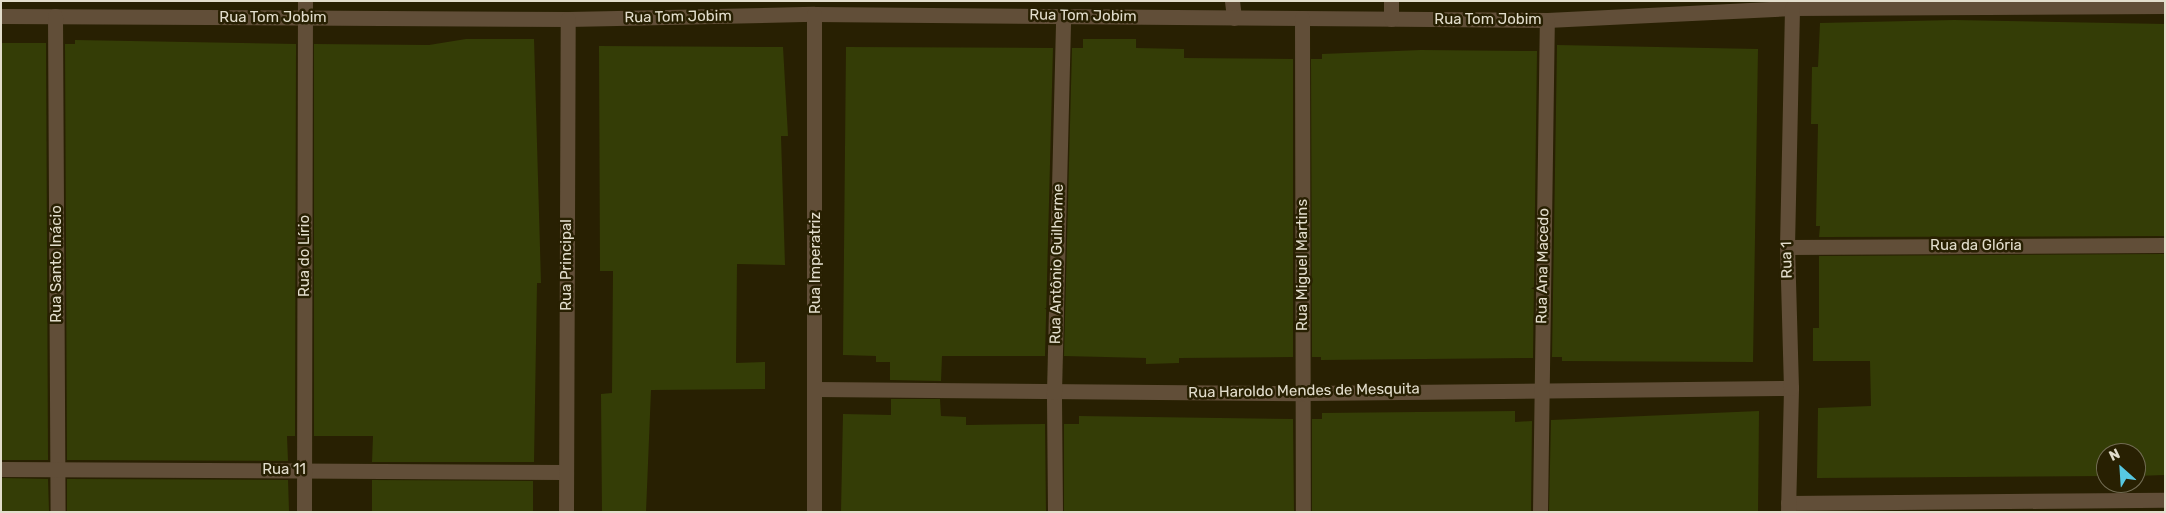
<!DOCTYPE html>
<html>
<head>
<meta charset="utf-8">
<style>
  body { margin:0 }
  #map { position:relative; width:2166px; height:513px; overflow:hidden; background:#282002; font-family:Rubik,sans-serif }
  div>[style] { position:absolute }
  [style*='--x'] { left:calc(var(--x)*1px); top:calc(var(--y)*1px); width:calc(var(--w)*1px); rotate:calc(var(--a)*1deg) }
  .building>* { inset:0; background:#343d06 }
  .minor>* { height:15px; margin:-7.5px; padding:0 7.5px; transform-origin:7.5px; border-radius:7.5px; background:#614e38 }
  span { translate:-50% -50%; white-space:nowrap; text-align:center; line-height:1.15; -webkit-text-stroke:5px #282002; paint-order:stroke }
  .street-label { font-size:15px; color:#e2ddcc }
  .frame { position:absolute; inset:0; border:2px solid #e2ddcc; pointer-events:none }
  .north { position:absolute; left:2096px; top:443px; width:50px; height:50px; box-sizing:border-box; background:#282002; border:1px solid #726c53; border-radius:50%; rotate:334deg; font-size:14px; font-weight:700; line-height:20px; text-align:center; color:#e2ddcc }
  .north::after { content:''; display:block; margin:auto; width:18px; height:22px; background:#57c9e2; clip-path:polygon(50% 0,100% 100%,50% 72%,0 100%) }
</style>
</head>
<body>
<div id="map">
  <div class="building">
    <div style="clip-path:polygon(1954px 20px,2165px 24px,2165px 236px,1819px 237px,1820px 226px,1816px 226px,1818px 124px,1811px 124px,1812px 67px,1818px 67px,1820px 23px)"></div>
    <div style="clip-path:polygon(466px 39px,534px 39px,541px 283px,537px 283px,534px 462px,372px 462px,373px 436px,314px 436px,314px 44px,429px 45px)"></div>
    <div style="clip-path:polygon(1083px 39px,1136px 39px,1136px 48px,1184px 49px,1184px 58px,1293px 59px,1293px 357px,1179px 358px,1179px 363px,1146px 364px,1146px 358px,1064px 356px,1072px 48px,1083px 48px)"></div>
    <div style="clip-path:polygon(75px 40px,296px 44px,295px 436px,287px 436px,288px 461px,67px 460px,65px 44px,75px 44px)"></div>
    <div style="clip-path:polygon(1px 43px,46px 43px,48px 460px,1px 460px)"></div>
    <div style="clip-path:polygon(1557px 45px,1758px 49px,1753px 362px,1562px 361px,1562px 357px,1552px 357px)"></div>
    <div style="clip-path:polygon(599px 46px,783px 47px,788px 136px,781px 136px,785px 265px,737px 264px,736px 363px,765px 362px,765px 389px,651px 390px,646px 512px,602px 512px,601px 394px,612px 393px,613px 271px,600px 271px)"></div>
    <div style="clip-path:polygon(846px 47px,1053px 48px,1045px 356px,942px 356px,941px 381px,890px 380px,890px 362px,876px 362px,876px 356px,843px 355px)"></div>
    <div style="clip-path:polygon(1421px 50px,1537px 51px,1533px 358px,1321px 360px,1321px 357px,1312px 357px,1311px 59px,1322px 59px,1322px 54px)"></div>
    <div style="clip-path:polygon(2165px 254px,2165px 475px,2136px 476px,2136px 453px,2106px 453px,2106px 476px,1817px 478px,1818px 408px,1871px 406px,1870px 361px,1813px 361px,1813px 328px,1819px 328px,1819px 256px)"></div>
    <div style="clip-path:polygon(891px 399px,940px 399px,941px 416px,966px 417px,966px 425px,1045px 424px,1046px 512px,841px 512px,843px 414px,891px 415px)"></div>
    <div style="clip-path:polygon(1515px 411px,1515px 422px,1532px 421px,1531px 512px,1312px 512px,1312px 419px,1322px 419px,1322px 413px)"></div>
    <div style="clip-path:polygon(1759px 411px,1758px 512px,1549px 512px,1551px 420px)"></div>
    <div style="clip-path:polygon(1079px 416px,1293px 419px,1294px 512px,1064px 512px,1064px 424px,1079px 424px)"></div>
    <div style="clip-path:polygon(1px 478px,48px 479px,49px 512px,1px 512px)"></div>
    <div style="clip-path:polygon(67px 479px,288px 480px,289px 512px,67px 512px)"></div>
    <div style="clip-path:polygon(372px 480px,533px 481px,533px 512px,372px 512px)"></div>
  </div>
  <div class="minor">
    <div style="--x:1232;--y:1;--w:17;--a:83"></div>
    <div style="--x:1;--y:16;--w:567;--a:0.3"></div>
    <div style="--x:568;--y:19;--w:246;--a:-1.2"></div>
    <div style="--x:814;--y:14;--w:733;--a:0.47"></div>
    <div style="--x:1547;--y:20;--w:245;--a:-2.8"></div>
    <div style="--x:1792;--y:8;--w:373;--a:-0.3"></div>
    <div style="--x:55;--y:16;--w:496;--a:89.7"></div>
    <div style="--x:1302;--y:18;--w:494;--a:89.9"></div>
    <div style="--x:1391;--y:19;--w:18;--a:-90"></div>
    <div style="--x:1787;--y:247;--w:378;--a:-0.3"></div>
    <div style="--x:816;--y:389;--w:488;--a:0.5"></div>
    <div style="--x:1304;--y:393;--w:487;--a:-0.6"></div>
    <div style="--x:1;--y:469;--w:565;--a:0.3"></div>
    <div style="--x:1788;--y:503;--w:377;--a:-0.5"></div>
    <div style="--x:304;--y:512;--w:511;--a:-89.89"></div>
    <div style="--x:566;--y:512;--w:493;--a:-89.8"></div>
    <div style="--x:814;--y:512;--w:498;--a:-90"></div>
    <div style="--x:1055;--y:512;--w:120;--a:-90.5"></div>
    <div style="--x:1054;--y:392;--w:376;--a:-88.6"></div>
    <div style="--x:1540;--y:512;--w:492;--a:-89.2"></div>
    <div style="--x:1788;--y:512;--w:124;--a:-88.6"></div>
    <div style="--x:1791;--y:388;--w:141;--a:-91.6"></div>
    <div style="--x:1787;--y:247;--w:239;--a:-88.8"></div>
  </div>
  <div class="street-label">
    <span style="left:1083px;top:16px;rotate:1deg">Rua Tom Jobim</span>
    <span style="left:678px;top:17px;rotate:-1deg">Rua Tom Jobim</span>
    <span style="left:273px;top:18px">Rua Tom Jobim</span>
    <span style="left:1488px;top:20px">Rua Tom Jobim</span>
    <span style="left:1976px;top:246px">Rua da Glória</span>
    <span style="left:305px;top:256px;rotate:-90deg">Rua do Lírio</span>
    <span style="left:1787px;top:260px;rotate:-91deg">Rua 1</span>
    <span style="left:816px;top:263px;rotate:-90deg">Rua Imperatriz</span>
    <span style="left:57px;top:264px;rotate:-90deg">Rua Santo Inácio</span>
    <span style="left:1057px;top:264px;rotate:-89deg">Rua Antônio Guilherme</span>
    <span style="left:567px;top:265px;rotate:-90deg">Rua Principal</span>
    <span style="left:1303px;top:265px;rotate:-90deg">Rua Miguel Martins</span>
    <span style="left:1543px;top:266px;rotate:-89deg">Rua Ana Macedo</span>
    <span style="left:1304px;top:391px;rotate:-1deg">Rua Haroldo Mendes de Mesquita</span>
    <span style="left:284px;top:470px">Rua 11</span>
  </div>
  <div class="frame"></div>
  <div class="north">N</div>
</div>
</body>
</html>
